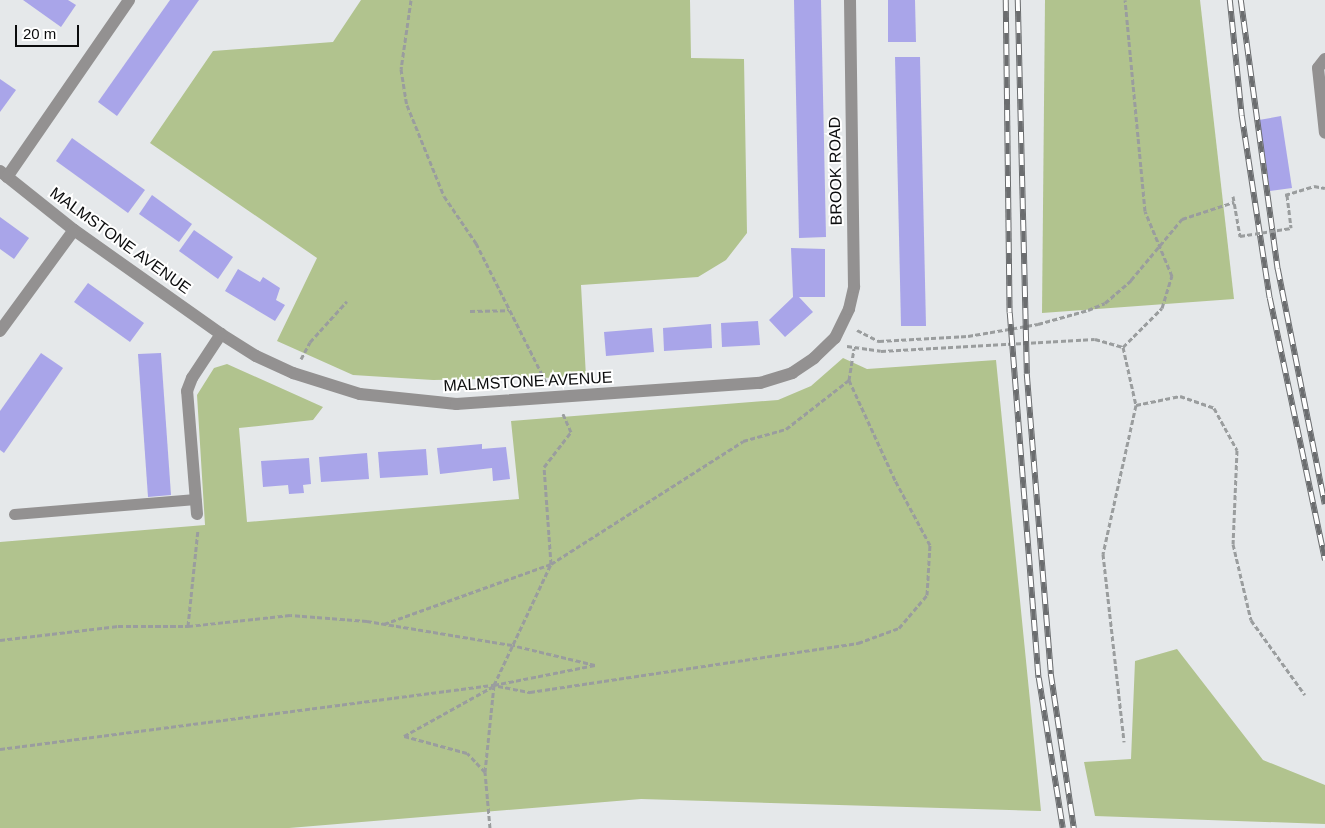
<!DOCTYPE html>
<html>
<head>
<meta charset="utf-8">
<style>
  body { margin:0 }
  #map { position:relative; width:1325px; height:828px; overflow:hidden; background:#e5e8ea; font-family:Helvetica,sans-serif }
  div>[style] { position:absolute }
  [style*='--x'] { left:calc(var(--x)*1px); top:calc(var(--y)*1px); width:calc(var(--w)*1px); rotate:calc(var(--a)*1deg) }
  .green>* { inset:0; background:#b1c38e }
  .building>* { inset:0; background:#a9a5e9 }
  .path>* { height:3px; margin-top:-1.5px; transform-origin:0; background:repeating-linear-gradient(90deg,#9a9d9e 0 5px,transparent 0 7.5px) }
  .service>* { height:11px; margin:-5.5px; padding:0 5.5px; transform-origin:5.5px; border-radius:5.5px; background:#939191 }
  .minor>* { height:12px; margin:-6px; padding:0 6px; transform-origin:6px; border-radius:6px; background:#939191 }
  .rail>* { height:5.5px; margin-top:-2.75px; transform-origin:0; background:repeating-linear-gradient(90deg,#fff 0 11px,#6b6d6f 0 22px); box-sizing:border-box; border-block:1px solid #6b6d6f }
  .path-bridge>* { height:3px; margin-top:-1.5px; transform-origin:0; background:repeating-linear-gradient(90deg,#9a9d9e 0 5px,transparent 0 7.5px) }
  span { translate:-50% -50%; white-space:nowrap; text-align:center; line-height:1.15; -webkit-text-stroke:4px #fff; paint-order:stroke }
  .street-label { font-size:16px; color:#0b0c0d }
  .scale { position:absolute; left:15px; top:25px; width:64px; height:22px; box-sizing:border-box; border:2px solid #0b0c0d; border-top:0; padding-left:6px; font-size:15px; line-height:18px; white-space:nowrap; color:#0b0c0d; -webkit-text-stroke:4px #fff; paint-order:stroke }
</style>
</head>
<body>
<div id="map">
  <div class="green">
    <div style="clip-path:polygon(361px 0,690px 0,691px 58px,744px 59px,747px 233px,726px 260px,698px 277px,581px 285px,586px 377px,433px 380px,353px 375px,277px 341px,317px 258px,150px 143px,213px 51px,333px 42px)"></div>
    <div style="clip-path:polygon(1045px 0,1200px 0,1234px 299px,1042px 313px)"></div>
    <div style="clip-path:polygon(843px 358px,867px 369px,996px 360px,1041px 811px,641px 799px,289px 828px,0 828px,0 542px,205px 525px,197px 395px,214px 368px,227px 364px,323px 407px,313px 420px,239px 428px,247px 522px,519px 499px,511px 421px,778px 400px,811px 386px)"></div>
    <div style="clip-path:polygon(1177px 649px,1263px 760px,1325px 785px,1325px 824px,1095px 816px,1084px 762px,1131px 759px,1135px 661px)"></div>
  </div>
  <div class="building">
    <div style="clip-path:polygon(23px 0,68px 0,76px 5px,61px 27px)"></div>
    <div style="clip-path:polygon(170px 0,199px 0,117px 116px,98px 102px)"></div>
    <div style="clip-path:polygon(794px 0,821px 0,826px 237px,799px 238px)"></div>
    <div style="clip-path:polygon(888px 0,915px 0,916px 42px,888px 42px)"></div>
    <div style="clip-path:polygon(895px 57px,920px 57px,926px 326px,901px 326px)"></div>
    <div style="clip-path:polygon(0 79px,16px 90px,0 112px)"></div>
    <div style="clip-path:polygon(1281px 116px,1292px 188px,1270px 191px,1259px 120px)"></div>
    <div style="clip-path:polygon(72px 138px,145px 190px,128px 213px,56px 161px)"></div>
    <div style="clip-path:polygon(152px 195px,192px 224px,179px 242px,139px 214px)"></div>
    <div style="clip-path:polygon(0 217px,29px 238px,14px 259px,0 249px)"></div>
    <div style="clip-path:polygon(194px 230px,233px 257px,218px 279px,179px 251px)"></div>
    <div style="clip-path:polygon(791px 248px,825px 249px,825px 297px,799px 297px,813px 312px,785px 337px,769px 320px,793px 297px)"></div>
    <div style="clip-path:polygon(238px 269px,260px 282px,263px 277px,280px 288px,276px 300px,285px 305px,275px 321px,225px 291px)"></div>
    <div style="clip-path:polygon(88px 283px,144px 323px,130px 342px,74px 302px)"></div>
    <div style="clip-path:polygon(758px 321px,760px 345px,722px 347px,721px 323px)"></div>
    <div style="clip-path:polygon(711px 324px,712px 348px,664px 351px,663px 328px)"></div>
    <div style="clip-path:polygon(652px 328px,654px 352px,606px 356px,604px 332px)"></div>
    <div style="clip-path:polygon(41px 353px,63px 368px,4px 453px,0 450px,0 411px)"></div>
    <div style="clip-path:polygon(161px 353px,171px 495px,148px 497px,138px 354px)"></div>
    <div style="clip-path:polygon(482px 444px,482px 449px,506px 447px,510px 479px,493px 481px,492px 468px,440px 474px,437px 448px)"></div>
    <div style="clip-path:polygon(426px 449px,428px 475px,380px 478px,378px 452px)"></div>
    <div style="clip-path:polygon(367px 453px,369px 479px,321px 482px,319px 457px)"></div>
    <div style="clip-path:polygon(309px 458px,311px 484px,303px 485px,304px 493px,289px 494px,288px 485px,263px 487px,261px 461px)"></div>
  </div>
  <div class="path">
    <div style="--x:411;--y:0;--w:70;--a:98.2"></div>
    <div style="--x:401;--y:69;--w:36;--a:81"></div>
    <div style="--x:407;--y:105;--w:98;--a:67.9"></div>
    <div style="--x:444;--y:196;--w:57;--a:55.8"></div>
    <div style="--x:476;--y:243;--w:156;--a:63.3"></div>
    <div style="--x:1285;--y:195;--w:30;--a:-17"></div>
    <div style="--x:1314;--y:186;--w:11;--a:10"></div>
    <div style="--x:1287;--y:195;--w:33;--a:83"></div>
    <div style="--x:1233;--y:196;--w:41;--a:80.1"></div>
    <div style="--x:470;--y:311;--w:39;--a:-1"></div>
    <div style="--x:857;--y:330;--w:25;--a:27"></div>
    <div style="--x:879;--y:341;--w:89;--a:-3.2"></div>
    <div style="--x:968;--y:336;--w:71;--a:-9.7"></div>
    <div style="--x:1038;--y:324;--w:52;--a:-15.6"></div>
    <div style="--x:1088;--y:310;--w:18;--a:-22"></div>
    <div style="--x:1105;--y:303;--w:35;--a:-41"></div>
    <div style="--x:1131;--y:280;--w:80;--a:-50.1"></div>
    <div style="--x:1182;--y:219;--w:55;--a:-18.1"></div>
    <div style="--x:847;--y:346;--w:34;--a:8"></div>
    <div style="--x:881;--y:351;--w:214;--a:-3.2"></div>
    <div style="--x:1095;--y:339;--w:29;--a:16"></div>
    <div style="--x:1123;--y:347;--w:59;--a:77.4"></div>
    <div style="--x:1136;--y:405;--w:153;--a:102.5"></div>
    <div style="--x:1103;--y:554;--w:189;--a:83.6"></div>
    <div style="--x:1123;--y:347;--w:55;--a:-45"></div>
    <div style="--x:1162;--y:308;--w:34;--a:-73"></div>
    <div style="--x:1172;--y:276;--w:70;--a:-112.6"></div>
    <div style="--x:1145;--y:211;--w:212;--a:-95.4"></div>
    <div style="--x:301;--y:359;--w:19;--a:-62"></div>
    <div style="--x:310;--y:342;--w:55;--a:-47.9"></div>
    <div style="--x:1136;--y:405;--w:45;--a:-11.6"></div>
    <div style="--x:1180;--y:396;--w:36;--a:19"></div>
    <div style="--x:1214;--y:408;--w:48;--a:61.3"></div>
    <div style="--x:1237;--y:450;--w:94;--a:92.4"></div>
    <div style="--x:1233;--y:544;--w:78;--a:76.7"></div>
    <div style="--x:1251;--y:620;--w:92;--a:54.2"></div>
    <div style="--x:384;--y:624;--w:177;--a:-19.8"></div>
    <div style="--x:551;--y:564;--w:228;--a:-32.6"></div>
    <div style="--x:743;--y:441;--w:45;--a:-15.6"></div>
    <div style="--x:786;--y:429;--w:80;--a:-37.9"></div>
    <div style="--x:849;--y:380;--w:32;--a:-81"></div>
    <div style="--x:0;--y:640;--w:119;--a:-6.8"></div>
    <div style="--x:118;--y:626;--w:70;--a:0"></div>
    <div style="--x:188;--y:626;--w:97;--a:-84.1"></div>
    <div style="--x:498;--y:686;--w:33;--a:11"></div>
    <div style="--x:530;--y:692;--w:332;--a:-8.5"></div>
    <div style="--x:858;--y:643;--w:44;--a:-20.1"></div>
    <div style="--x:899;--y:628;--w:43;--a:-49.7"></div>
    <div style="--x:927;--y:595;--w:50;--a:-86.6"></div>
    <div style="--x:930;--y:545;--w:74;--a:-118.3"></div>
    <div style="--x:895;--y:480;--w:110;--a:-114.7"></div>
    <div style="--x:0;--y:749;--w:498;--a:-7.4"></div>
    <div style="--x:494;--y:685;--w:103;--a:-11.2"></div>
    <div style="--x:595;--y:665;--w:85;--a:-166.5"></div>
    <div style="--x:512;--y:645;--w:147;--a:-170.6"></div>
    <div style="--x:367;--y:621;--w:77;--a:-175.5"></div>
    <div style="--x:290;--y:615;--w:103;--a:173.8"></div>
    <div style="--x:485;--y:772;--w:26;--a:-133"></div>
    <div style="--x:467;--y:753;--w:65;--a:-164.9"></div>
    <div style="--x:404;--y:736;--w:101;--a:-29.1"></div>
    <div style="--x:490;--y:828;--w:56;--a:-95.1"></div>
    <div style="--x:485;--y:772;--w:87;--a:-84.1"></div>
    <div style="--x:494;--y:685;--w:134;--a:-64.8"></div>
    <div style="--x:551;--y:564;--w:97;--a:-94.1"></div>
    <div style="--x:544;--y:467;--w:44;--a:-52.4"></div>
    <div style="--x:571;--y:432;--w:20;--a:-114"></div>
  </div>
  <div class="service">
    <div style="--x:14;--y:514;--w:182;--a:-4.7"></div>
  </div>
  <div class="minor">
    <div style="--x:1325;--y:59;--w:11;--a:128"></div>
    <div style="--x:1318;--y:68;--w:65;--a:83.9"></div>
    <div style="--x:0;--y:171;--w:95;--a:38.6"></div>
    <div style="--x:74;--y:230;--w:180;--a:35.3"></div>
    <div style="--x:221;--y:334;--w:41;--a:32.2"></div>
    <div style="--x:256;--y:356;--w:41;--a:24.7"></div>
    <div style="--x:293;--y:373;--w:70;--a:17.4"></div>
    <div style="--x:360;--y:394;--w:97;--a:5.9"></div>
    <div style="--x:456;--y:404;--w:305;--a:-4"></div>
    <div style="--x:760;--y:383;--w:34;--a:-17"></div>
    <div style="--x:792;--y:373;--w:27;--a:-34"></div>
    <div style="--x:814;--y:358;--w:29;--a:-44"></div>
    <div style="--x:835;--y:338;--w:32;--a:-64"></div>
    <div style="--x:849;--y:309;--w:23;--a:-77"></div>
    <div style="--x:854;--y:287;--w:287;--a:-90.8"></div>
    <div style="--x:7;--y:177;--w:215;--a:-55.4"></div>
    <div style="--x:0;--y:331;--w:125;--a:-53.8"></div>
    <div style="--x:197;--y:514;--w:123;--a:-94.6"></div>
    <div style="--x:187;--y:391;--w:14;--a:-69"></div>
    <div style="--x:192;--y:378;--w:53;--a:-56.6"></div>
  </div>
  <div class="rail">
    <div style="--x:1006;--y:0;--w:313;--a:89.3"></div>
    <div style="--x:1010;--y:313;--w:366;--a:85.5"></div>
    <div style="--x:1039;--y:678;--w:152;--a:80.9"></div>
    <div style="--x:1018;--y:0;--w:374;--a:88.6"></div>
    <div style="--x:1027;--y:374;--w:301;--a:85.4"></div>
    <div style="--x:1051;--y:674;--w:156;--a:81.5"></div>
    <div style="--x:1230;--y:0;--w:117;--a:84.1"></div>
    <div style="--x:1242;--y:116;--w:184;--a:81.3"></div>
    <div style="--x:1270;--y:298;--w:268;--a:78.1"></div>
    <div style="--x:1241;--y:0;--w:272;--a:82.2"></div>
    <div style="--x:1278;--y:269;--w:240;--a:78.7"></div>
  </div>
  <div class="path-bridge">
    <div style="--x:1240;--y:236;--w:52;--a:-8.9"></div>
  </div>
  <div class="street-label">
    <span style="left:836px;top:171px;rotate:-91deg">BROOK ROAD</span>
    <span style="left:120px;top:241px;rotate:36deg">MALMSTONE AVENUE</span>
    <span style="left:528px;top:382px;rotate:-3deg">MALMSTONE AVENUE</span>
  </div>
  <div class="scale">20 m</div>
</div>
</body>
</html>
